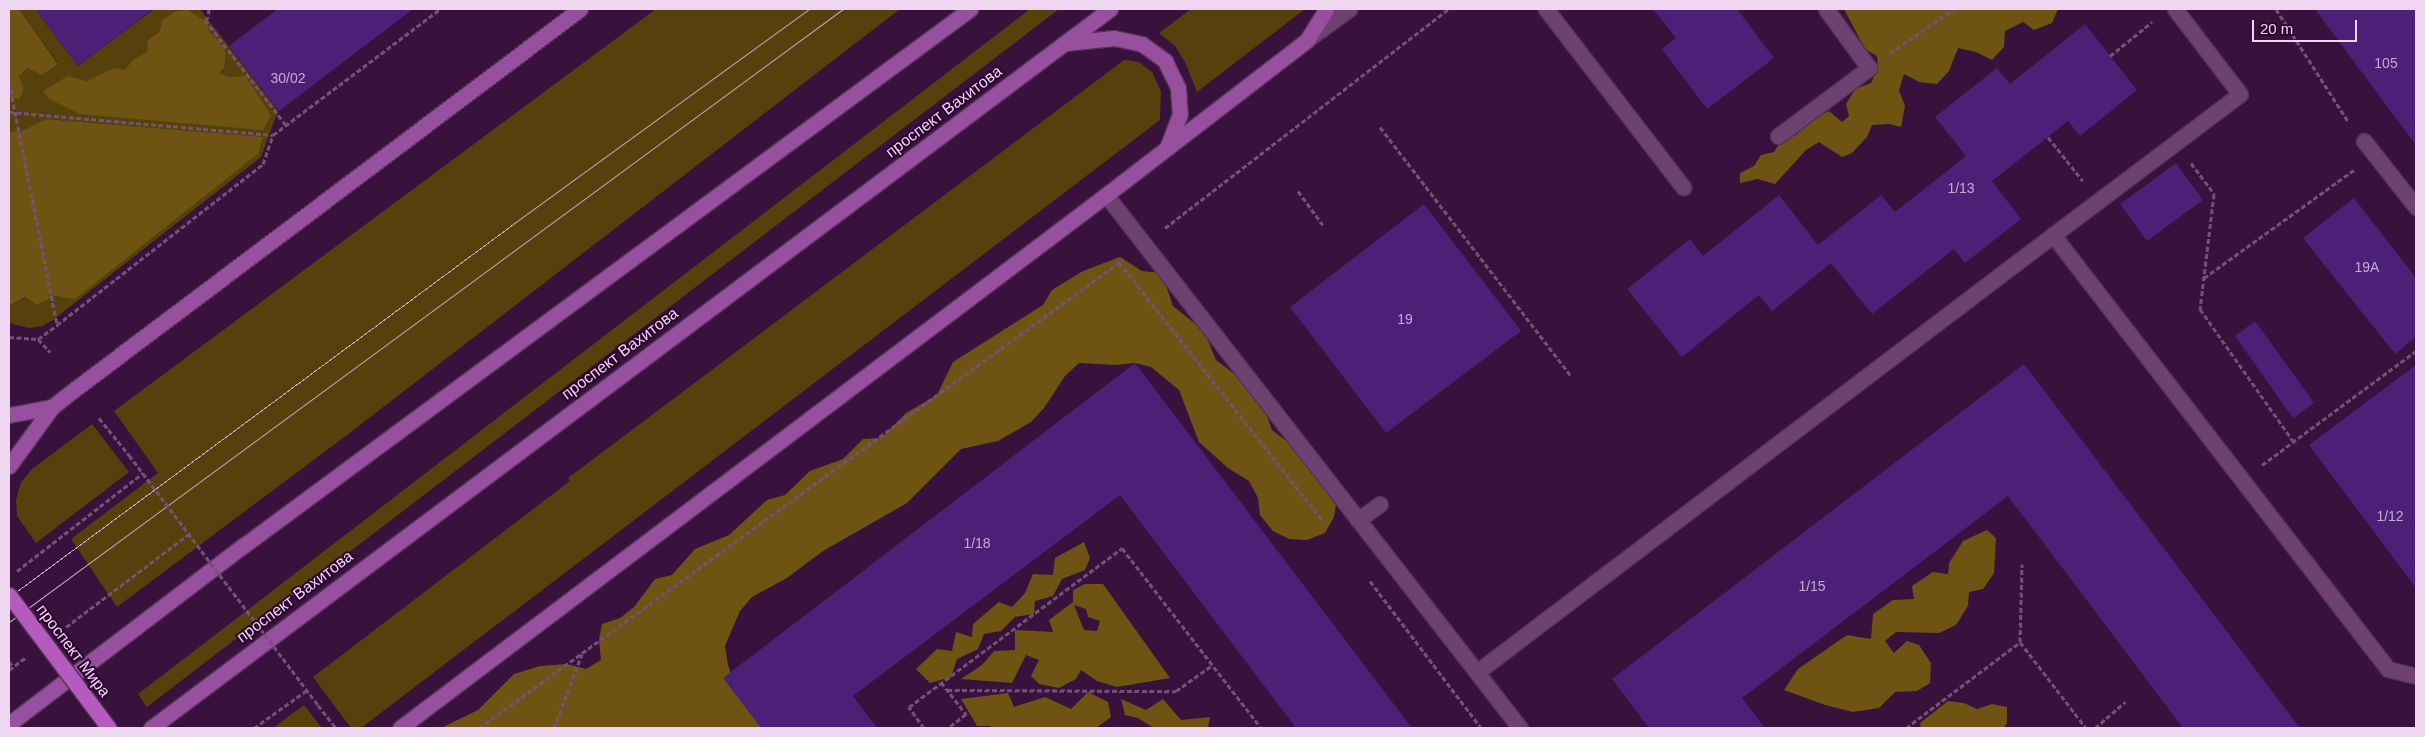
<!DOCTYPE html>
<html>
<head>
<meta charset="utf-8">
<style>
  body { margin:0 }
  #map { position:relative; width:2425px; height:737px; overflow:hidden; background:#38113c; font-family:Arial,sans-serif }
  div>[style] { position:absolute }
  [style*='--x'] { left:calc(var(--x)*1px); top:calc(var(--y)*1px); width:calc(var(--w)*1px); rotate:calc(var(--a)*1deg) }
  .green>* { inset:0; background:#56400c }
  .forest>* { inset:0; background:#6e5313 }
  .building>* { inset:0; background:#4d2077 }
  .path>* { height:3px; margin-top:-1.5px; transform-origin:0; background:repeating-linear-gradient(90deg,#745277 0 5px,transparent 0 7.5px) }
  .roads { filter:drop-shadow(1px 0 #553159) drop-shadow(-1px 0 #553159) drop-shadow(0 1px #553159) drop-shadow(0 -1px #553159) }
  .lane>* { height:15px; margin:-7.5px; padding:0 7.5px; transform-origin:7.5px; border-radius:7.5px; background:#6d4271 }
  .street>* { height:15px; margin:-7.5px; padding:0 7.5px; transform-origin:7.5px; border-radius:7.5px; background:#6d4271 }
  .secondary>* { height:15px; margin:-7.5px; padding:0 7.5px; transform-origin:7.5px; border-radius:7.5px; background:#96509d }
  .tram>* { height:1px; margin:-0.5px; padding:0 0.5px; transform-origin:0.5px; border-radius:0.5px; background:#c2a6c4 }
  .path-bridge>* { height:3px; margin-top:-1.5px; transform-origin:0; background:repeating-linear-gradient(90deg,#745277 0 5px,transparent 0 7.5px) }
  .bridges { filter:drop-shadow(1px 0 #553159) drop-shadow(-1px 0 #553159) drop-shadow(0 1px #553159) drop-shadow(0 -1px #553159) }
  .primary-bridge>* { height:15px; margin:-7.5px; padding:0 7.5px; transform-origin:7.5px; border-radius:7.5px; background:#b55abe }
  span { translate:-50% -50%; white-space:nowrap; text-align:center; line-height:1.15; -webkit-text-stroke:4px #2d0631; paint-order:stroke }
  .number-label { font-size:14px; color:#c6a9d2 }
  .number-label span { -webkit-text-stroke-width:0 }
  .street-label { font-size:16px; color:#efd7f1 }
  .frame { position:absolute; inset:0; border:10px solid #efd7f1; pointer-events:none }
  .scale { position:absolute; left:2252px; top:20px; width:105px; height:22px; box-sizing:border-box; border:2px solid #efd7f1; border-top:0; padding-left:6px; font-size:15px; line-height:18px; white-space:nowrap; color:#efd7f1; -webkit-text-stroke:4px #2d0631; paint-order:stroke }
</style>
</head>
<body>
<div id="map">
  <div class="green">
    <div style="clip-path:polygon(evenodd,19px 9px,35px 9px,78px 66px,154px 9px,200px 9px,278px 111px,261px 157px,53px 320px,42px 326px,29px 328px,9px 323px,9px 306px,26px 297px,37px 305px,55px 296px,75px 298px,259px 153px,263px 138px,46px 119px,24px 130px,9px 132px,9px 97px,19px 100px,19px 77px,27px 68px,58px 63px,19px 9px,205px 21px,210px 32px,224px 47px,226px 55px,224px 68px,218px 73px,230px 77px,86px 81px,114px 69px,124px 70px,134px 59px,148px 52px,148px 40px,160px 31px,205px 21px)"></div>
    <div style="clip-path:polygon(656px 9px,900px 9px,347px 435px,117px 607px,71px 539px,158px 473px,114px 411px)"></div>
    <div style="clip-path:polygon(1030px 9px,1059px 9px,147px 707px,138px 694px)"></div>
    <div style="clip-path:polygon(1191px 9px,1305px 9px,1197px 92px,1185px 62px,1175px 46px,1159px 33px)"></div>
    <div style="clip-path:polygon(1124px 60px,1139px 62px,1152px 72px,1161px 91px,1160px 120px,361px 728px,351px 728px,313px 677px,570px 481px,568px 478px)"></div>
    <div style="clip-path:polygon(92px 424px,129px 472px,36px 543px,17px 516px,16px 500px,21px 482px,32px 469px)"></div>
    <div style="clip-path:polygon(304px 705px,322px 728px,273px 728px)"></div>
  </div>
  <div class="forest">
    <div style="clip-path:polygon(9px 9px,19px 9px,58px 64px,42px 75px,27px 68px,19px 77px,24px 88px,19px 100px,9px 97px)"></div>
    <div style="clip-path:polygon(1844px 9px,2058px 9px,2052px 23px,2034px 30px,2023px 22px,2005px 31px,2004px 47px,1992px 60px,1976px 52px,1958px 48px,1949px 71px,1937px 84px,1919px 82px,1904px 74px,1899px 90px,1905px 106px,1901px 127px,1889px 124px,1872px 125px,1867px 137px,1852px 153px,1842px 157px,1819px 142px,1806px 150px,1775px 184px,1758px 179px,1740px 183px,1740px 173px,1754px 166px,1761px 155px,1774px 152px,1781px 141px,1796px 135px,1816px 117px,1829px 111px,1842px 122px,1849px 116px,1846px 104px,1855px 89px,1871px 83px,1878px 66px,1877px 56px,1865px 49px)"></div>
    <div style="clip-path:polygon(187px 10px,205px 21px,210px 32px,224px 47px,226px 55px,224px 68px,219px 73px,230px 77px,245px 76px,271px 115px,263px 130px,80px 114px,49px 99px,43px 91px,68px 76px,86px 81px,114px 68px,124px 70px,134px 59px,147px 52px,148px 40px,160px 31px,162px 21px,174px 12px)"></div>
    <div style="clip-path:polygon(46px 119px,263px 137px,259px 153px,75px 299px,55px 296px,37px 305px,25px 297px,9px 306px,9px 132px,24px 130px)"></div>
    <div style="clip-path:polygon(1120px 257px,1142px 271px,1162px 273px,1173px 306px,1204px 331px,1216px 360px,1259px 393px,1272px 430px,1302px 453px,1337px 498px,1334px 517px,1325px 533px,1307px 540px,1289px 539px,1273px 531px,1260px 515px,1258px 498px,1249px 481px,1228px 468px,1199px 442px,1179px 390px,1151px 367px,1135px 363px,1116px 365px,1079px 363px,1065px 376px,1044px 408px,1031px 422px,998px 441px,961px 449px,907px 503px,823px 551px,787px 578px,752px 597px,740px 611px,725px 646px,728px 665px,736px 688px,763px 728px,441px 728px,478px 710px,514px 674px,540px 666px,567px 664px,586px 669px,601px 660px,599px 640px,602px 624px,620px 618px,634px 607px,655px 579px,672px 575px,695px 549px,729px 535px,767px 500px,785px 495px,810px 471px,843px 459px,863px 439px,881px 438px,906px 413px,937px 395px,953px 362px,1043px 305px,1052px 290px,1083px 271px)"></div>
    <div style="clip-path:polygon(1987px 530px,1996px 538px,1994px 573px,1983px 589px,1969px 592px,1968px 606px,1956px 625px,1939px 633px,1896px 632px,1885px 641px,1894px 653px,1907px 641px,1919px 645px,1931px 663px,1930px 683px,1917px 691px,1895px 692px,1879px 708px,1853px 712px,1825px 705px,1784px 690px,1798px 669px,1847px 635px,1871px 639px,1873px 614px,1893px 600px,1914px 599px,1912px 586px,1933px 572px,1948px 574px,1949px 563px,1963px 541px)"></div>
    <div style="clip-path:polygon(1084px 542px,1090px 558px,1085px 570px,1062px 579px,1053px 596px,1035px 601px,1034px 614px,1015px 617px,1001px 631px,984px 634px,978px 649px,957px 659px,951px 677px,930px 683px,916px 669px,937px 649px,952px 651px,956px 632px,972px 637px,973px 624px,999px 602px,1012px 607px,1025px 593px,1033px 574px,1053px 575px,1055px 558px)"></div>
    <div style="clip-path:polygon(evenodd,1085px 584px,1103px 584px,1170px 678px,1117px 687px,1097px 681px,1081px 670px,1076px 679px,1059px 688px,1039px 684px,1031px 676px,1039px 660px,1026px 655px,1012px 683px,961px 679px,982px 665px,994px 651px,1015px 650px,1015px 630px,1053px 632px,1049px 620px,1073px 602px,1073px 590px,1085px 584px,1074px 605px,1086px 609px,1088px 617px,1100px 621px,1097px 631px,1084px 630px,1074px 605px)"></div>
    <div style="clip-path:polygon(1088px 692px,1108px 702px,1111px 717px,1096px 728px,991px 728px,991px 726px,977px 726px,961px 699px,1008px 693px,1014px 707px,1045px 697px,1071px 709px)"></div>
    <div style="clip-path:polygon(1121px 699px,1146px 710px,1163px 699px,1181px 720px,1210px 717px,1208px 728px,1154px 728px,1138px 718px,1125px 715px)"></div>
    <div style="clip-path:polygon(1948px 701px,1964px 703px,1977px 709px,1992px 704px,2007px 707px,2007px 723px,2004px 728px,1921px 728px,1920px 723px)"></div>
  </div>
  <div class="building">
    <div style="clip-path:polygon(35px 9px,153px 9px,78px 66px)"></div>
    <div style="clip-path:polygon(278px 9px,413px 9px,279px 111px,229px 46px)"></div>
    <div style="clip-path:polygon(1653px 9px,1737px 9px,1774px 58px,1707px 109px,1662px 49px,1676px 38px)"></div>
    <div style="clip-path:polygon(2315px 9px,2416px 9px,2416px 145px,2395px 117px)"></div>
    <div style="clip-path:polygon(2085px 24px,2137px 90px,2080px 136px,2068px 121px,1992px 181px,2021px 219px,1965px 263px,1954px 249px,1872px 314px,1831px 263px,1772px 311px,1759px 295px,1682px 357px,1627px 289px,1690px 239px,1703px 256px,1779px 195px,1818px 245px,1881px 195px,1895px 212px,1966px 156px,1935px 117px,1997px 68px,2010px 84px)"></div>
    <div style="clip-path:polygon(2176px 163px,2203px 200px,2147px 241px,2120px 204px)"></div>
    <div style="clip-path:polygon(2354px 198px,2416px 278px,2416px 337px,2395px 354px,2303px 238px)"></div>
    <div style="clip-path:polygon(1424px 204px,1521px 331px,1386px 433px,1290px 307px)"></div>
    <div style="clip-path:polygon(2255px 321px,2314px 403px,2293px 418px,2235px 336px)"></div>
    <div style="clip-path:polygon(1135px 363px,1412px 728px,1296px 728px,1120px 495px,853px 696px,877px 728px,761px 728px,723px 678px)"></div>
    <div style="clip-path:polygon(2024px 364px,2300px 728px,2183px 728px,2008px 496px,1742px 698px,1765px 728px,1649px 728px,1612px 679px)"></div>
    <div style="clip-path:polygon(2416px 365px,2416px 588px,2309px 445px)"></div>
  </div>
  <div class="path">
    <div style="--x:209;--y:9;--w:9;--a:96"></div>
    <div style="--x:208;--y:18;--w:4;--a:146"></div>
    <div style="--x:205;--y:20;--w:133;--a:52.4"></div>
    <div style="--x:2276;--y:9;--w:133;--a:57.3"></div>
    <div style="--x:1890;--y:53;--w:78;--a:-34.5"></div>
    <div style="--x:2110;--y:56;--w:54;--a:-39"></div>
    <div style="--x:9;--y:82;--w:248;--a:78.8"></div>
    <div style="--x:9;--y:112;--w:265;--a:5"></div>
    <div style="--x:1380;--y:127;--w:315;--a:52.5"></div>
    <div style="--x:2048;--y:137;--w:56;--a:51.5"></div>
    <div style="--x:2191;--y:163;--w:39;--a:53"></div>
    <div style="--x:2214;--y:194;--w:116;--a:96.9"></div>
    <div style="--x:2200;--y:309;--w:161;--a:54.8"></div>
    <div style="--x:1298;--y:191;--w:42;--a:53.7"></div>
    <div style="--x:1165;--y:228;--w:358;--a:-37.7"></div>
    <div style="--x:1119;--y:262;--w:330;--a:51.8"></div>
    <div style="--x:2204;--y:278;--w:186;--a:-35.8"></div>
    <div style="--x:9;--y:337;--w:29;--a:4"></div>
    <div style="--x:38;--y:339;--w:24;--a:-36"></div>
    <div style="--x:57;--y:325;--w:261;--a:-38"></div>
    <div style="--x:263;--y:164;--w:31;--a:-71"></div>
    <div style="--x:273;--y:135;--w:209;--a:-37"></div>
    <div style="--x:38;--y:339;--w:18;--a:47"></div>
    <div style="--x:99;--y:418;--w:48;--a:51"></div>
    <div style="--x:2262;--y:465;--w:192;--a:-36.5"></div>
    <div style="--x:17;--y:571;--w:160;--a:-37.9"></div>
    <div style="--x:1370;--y:581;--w:184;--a:52.9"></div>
    <div style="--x:66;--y:627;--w:154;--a:-37.1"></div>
    <div style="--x:2020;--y:642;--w:108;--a:52.5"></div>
    <div style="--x:9;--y:661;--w:7;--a:56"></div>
    <div style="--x:9;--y:670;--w:20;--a:-37"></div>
    <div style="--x:941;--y:682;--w:41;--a:52"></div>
    <div style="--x:966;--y:714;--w:23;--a:142"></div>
    <div style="--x:947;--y:690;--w:229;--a:0.3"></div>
    <div style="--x:1176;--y:691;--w:43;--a:-35.5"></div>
    <div style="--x:318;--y:705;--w:29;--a:52"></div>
    <div style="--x:254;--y:728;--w:65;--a:-35.6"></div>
    <div style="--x:479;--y:728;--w:797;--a:-36.02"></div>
    <div style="--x:554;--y:728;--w:79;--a:-69.3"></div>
    <div style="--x:924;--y:728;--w:26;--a:-126"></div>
    <div style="--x:909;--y:707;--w:266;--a:-36.7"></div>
    <div style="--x:1122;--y:548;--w:227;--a:52.3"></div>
    <div style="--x:1906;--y:728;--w:143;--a:-37"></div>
    <div style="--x:2020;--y:642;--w:78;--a:-88.5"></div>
    <div style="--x:2095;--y:728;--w:40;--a:-41"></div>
  </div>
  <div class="roads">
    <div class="lane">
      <div style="--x:1546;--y:9;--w:225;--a:52.4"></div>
      <div style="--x:1778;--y:136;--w:114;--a:-36.8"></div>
      <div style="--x:1869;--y:68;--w:73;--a:-126.1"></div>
      <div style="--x:1106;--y:195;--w:675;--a:52.16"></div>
      <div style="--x:2053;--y:235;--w:234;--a:-37"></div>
      <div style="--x:2240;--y:94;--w:107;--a:-127.4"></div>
      <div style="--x:1358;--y:520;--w:27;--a:-36"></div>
      <div style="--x:1477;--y:672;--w:723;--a:-37.19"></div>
      <div style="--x:2053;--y:235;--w:548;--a:52.34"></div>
      <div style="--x:2388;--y:669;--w:29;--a:14"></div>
    </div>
    <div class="street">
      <div style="--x:1308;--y:39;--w:51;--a:-36.2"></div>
      <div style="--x:2364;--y:141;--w:84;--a:51.8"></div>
    </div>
    <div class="secondary">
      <div style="--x:1066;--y:43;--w:48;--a:-5.9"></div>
      <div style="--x:1114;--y:38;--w:29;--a:12"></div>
      <div style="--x:1142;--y:44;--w:29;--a:36"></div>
      <div style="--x:1165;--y:61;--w:30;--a:64"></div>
      <div style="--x:1178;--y:88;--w:26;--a:86"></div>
      <div style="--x:1180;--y:114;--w:36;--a:111"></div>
      <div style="--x:9;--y:415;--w:44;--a:-10.5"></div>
      <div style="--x:9;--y:466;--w:73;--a:-53.9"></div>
      <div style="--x:52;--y:407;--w:29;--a:-38"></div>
      <div style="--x:75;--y:389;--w:632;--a:-36.96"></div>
      <div style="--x:9;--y:724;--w:294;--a:-37.3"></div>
      <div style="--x:243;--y:546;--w:904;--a:-36.45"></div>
      <div style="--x:151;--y:728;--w:1199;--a:-36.86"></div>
      <div style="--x:400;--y:728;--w:885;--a:-37.05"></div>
      <div style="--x:1106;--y:195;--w:254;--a:-37.6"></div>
      <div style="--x:1307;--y:40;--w:36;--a:-58"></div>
    </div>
  </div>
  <div class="tram">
    <div style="--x:9;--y:597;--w:627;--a:-36.5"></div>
    <div style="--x:513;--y:224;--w:366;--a:-36"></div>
    <div style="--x:9;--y:622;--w:1035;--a:-36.32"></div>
  </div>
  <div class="path-bridge">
    <div style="--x:129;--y:455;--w:313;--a:52.9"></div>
  </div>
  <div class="bridges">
    <div class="primary-bridge">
      <div style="--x:9;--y:595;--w:166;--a:53.1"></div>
    </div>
  </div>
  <div class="number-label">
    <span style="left:2386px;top:63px">105</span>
    <span style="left:288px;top:78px">30/02</span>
    <span style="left:1961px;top:188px">1/13</span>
    <span style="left:2367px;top:267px">19А</span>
    <span style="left:1405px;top:319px">19</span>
    <span style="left:2390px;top:516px">1/12</span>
    <span style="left:977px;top:543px">1/18</span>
    <span style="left:1812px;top:586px">1/15</span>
  </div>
  <div class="street-label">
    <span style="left:944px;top:112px;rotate:-37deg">проспект Вахитова</span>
    <span style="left:620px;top:354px;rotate:-37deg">проспект Вахитова</span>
    <span style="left:295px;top:597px;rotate:-37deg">проспект Вахитова</span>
    <span style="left:73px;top:651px;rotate:53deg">проспект Мира</span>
  </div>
  <div class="frame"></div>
  <div class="scale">20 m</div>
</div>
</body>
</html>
